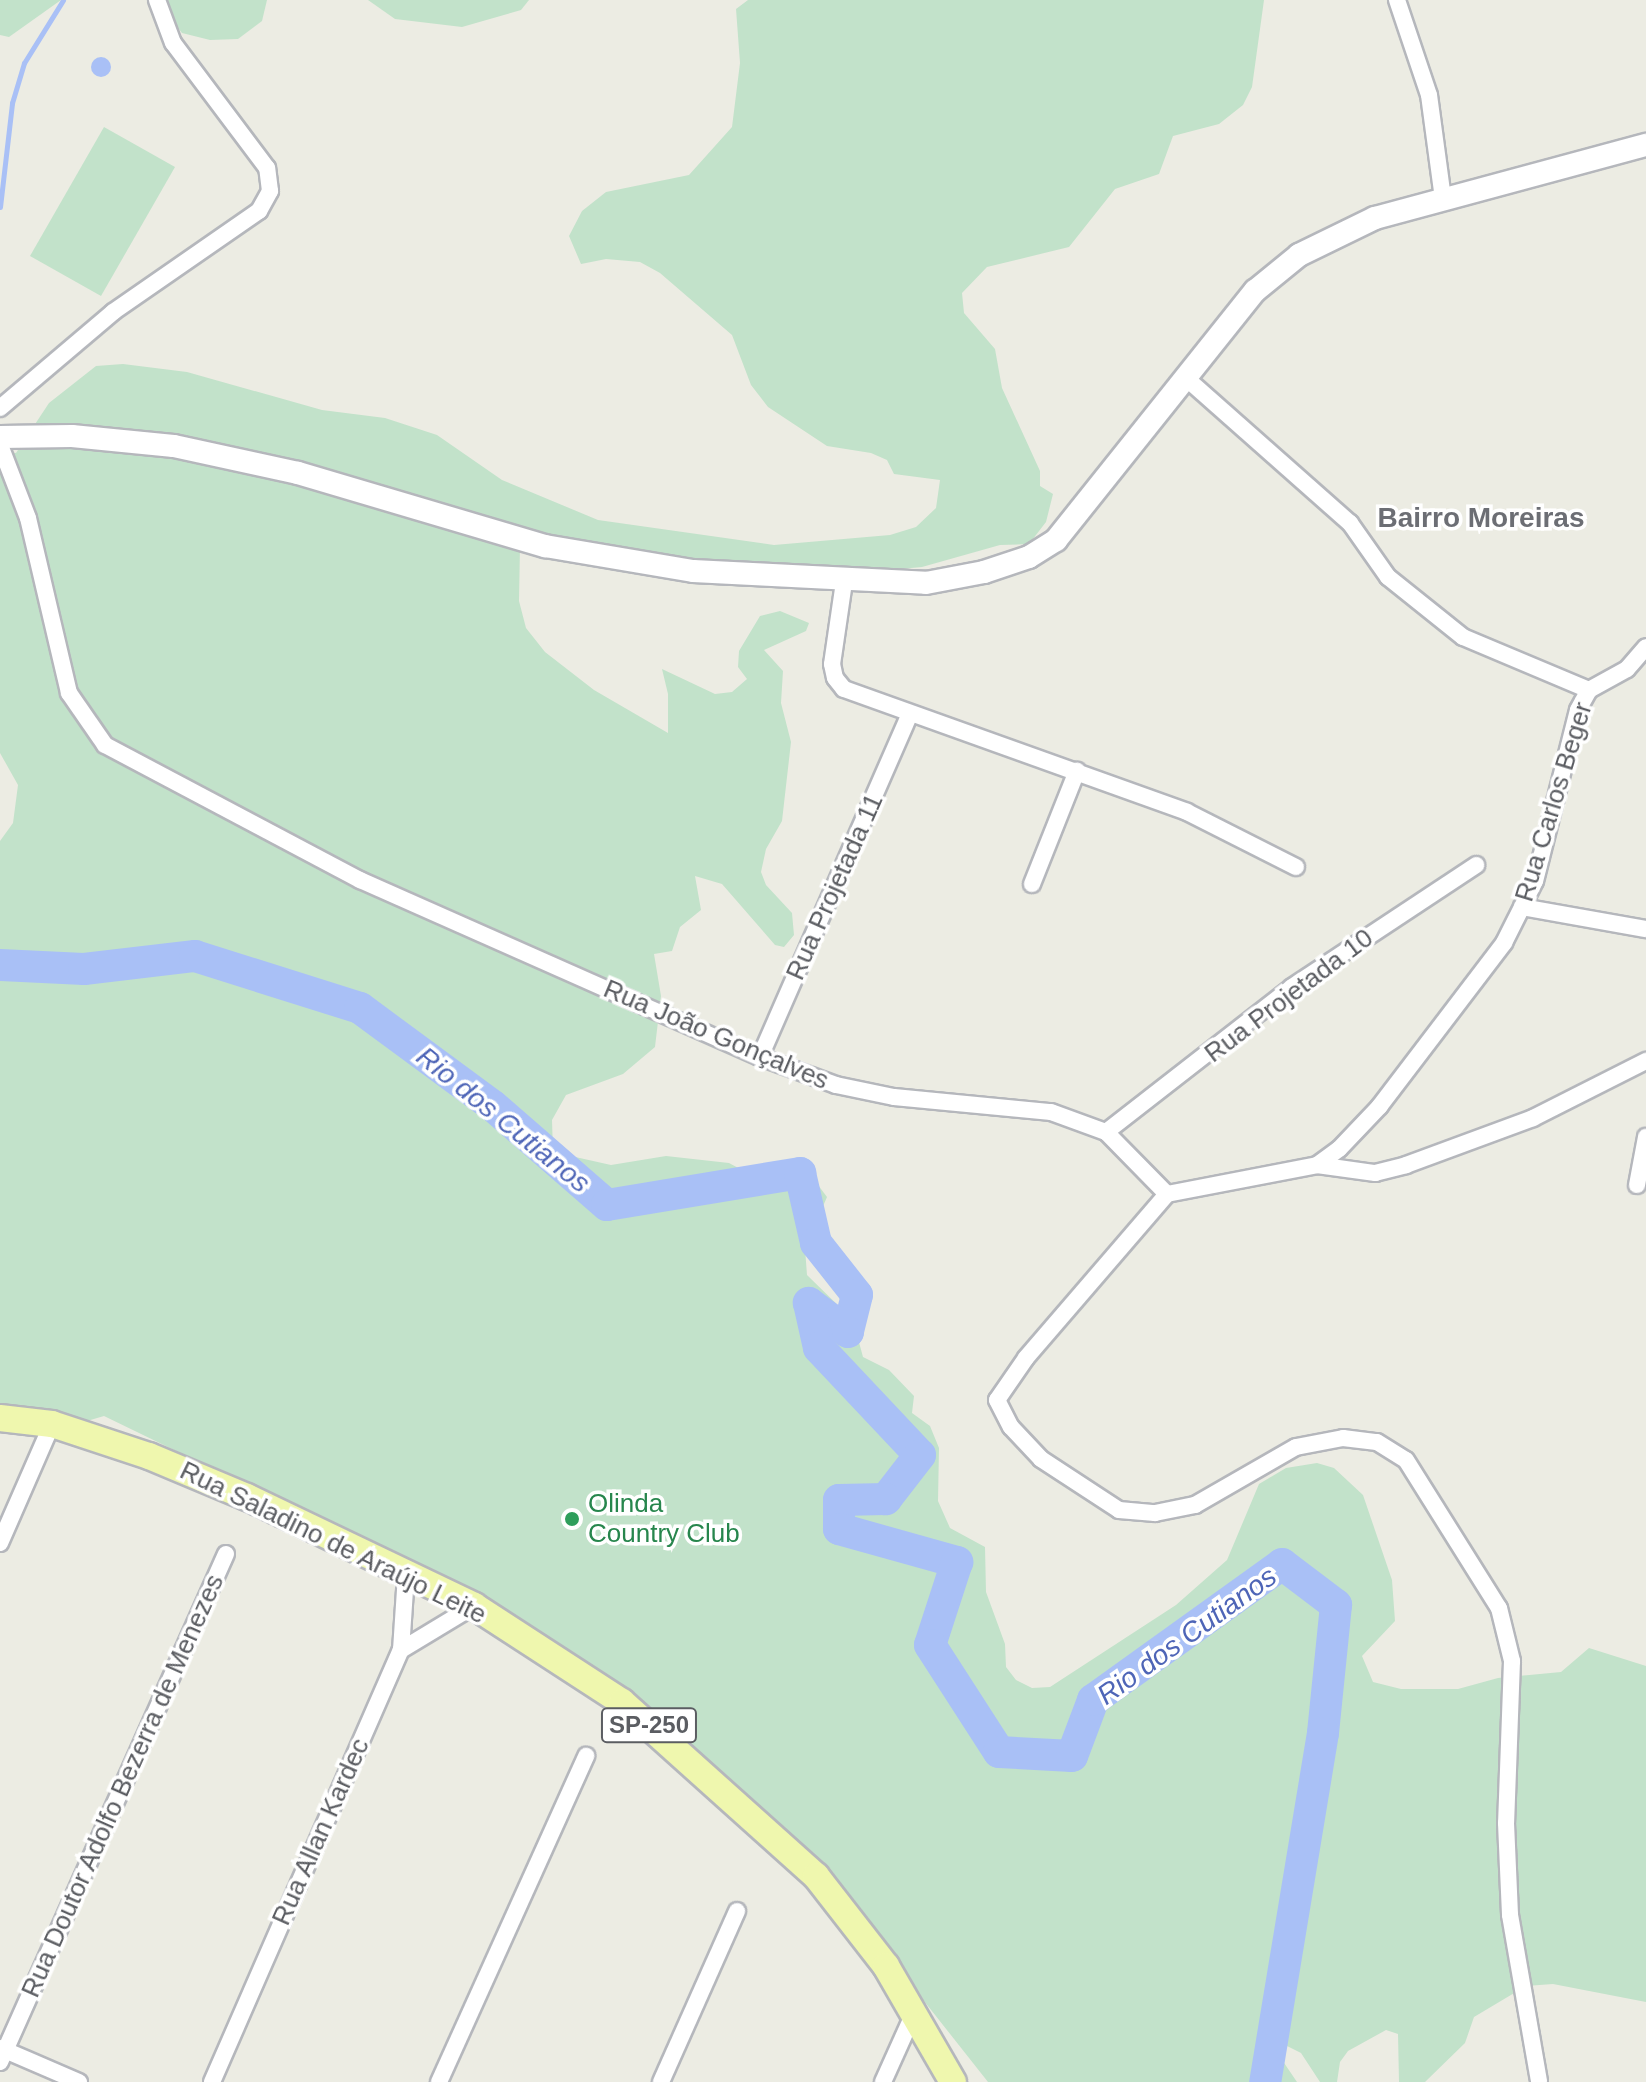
<!DOCTYPE html>
<html>
<head>
<meta charset="utf-8">
<style>
  body { margin:0 }
  #map { position:relative; width:1646px; height:2082px; overflow:hidden; background:#ecece3; font-family:Arial,sans-serif }
  div>[style] { position:absolute }
  [style*='--x'] { left:calc(var(--x)*1px); top:calc(var(--y)*1px); width:calc(var(--w)*1px); rotate:calc(var(--a)*1deg) }
  .green>* { inset:0; background:#c2e2ca }
  .water>* { inset:0; background:#a9c0f6 }
  .round { border-radius:50% }
  .stream>* { height:5px; margin:-2.5px; padding:0 2.5px; transform-origin:2.5px; border-radius:2.5px; background:#a9c0f6 }
  .river>* { height:32px; margin:-16px; padding:0 16px; transform-origin:16px; border-radius:16px; background:#a9c0f6 }
  .roads { filter:drop-shadow(2px 0 #b5b7bc) drop-shadow(-2px 0 #b5b7bc) drop-shadow(0 2px #b5b7bc) drop-shadow(0 -2px #b5b7bc) }
  .minor>* { height:16px; margin:-8px; padding:0 8px; transform-origin:8px; border-radius:8px; background:#fff }
  .secondary>* { height:22px; margin:-11px; padding:0 11px; transform-origin:11px; border-radius:11px; background:#fff }
  .primary>* { height:26px; margin:-13px; padding:0 13px; transform-origin:13px; border-radius:13px; background:#eff7ae }
  .dots>* { width:22px; height:22px; translate:-50% -50%; box-sizing:border-box; border:4px solid #fff; border-radius:50% }
  span { translate:-50% -50%; white-space:nowrap; text-align:center; line-height:1.15; -webkit-text-stroke:7px #fff; paint-order:stroke }
  .shield-label span { padding:2px 6px; background:#fff; border:2px solid; border-radius:6px; -webkit-text-stroke-width:0 }
  .shield-label { font-size:24px; color:#5b5d62; font-weight:700 }
  .street-label { font-size:26px; color:#5b5d62 }
  .leisure-label { font-size:26px; color:#27864d }
  .left { translate:0 -50%; text-align:left }
  .neighbourhood-label { font-size:28px; color:#6c6e74; font-weight:700 }
  .water-label { font-size:28px; color:#4e65b7; font-style:italic }
</style>
</head>
<body>
<div id="map">
  <div class="green">
    <div style="clip-path:polygon(0 0,61px 0,9px 37px,0 35px)"></div>
    <div style="clip-path:polygon(163px 0,267px 0,262px 21px,238px 39px,210px 40px,182px 33px,163px 9px)"></div>
    <div style="clip-path:polygon(368px 0,529px 0,521px 10px,462px 27px,395px 19px)"></div>
    <div style="clip-path:polygon(748px 0,1264px 0,1252px 87px,1243px 105px,1219px 124px,1173px 136px,1159px 174px,1115px 189px,1069px 247px,987px 267px,962px 293px,964px 313px,995px 349px,1002px 388px,1040px 471px,1040px 486px,1053px 494px,1046px 522px,1029px 544px,1000px 545px,922px 567px,835px 575px,520px 547px,519px 601px,526px 628px,545px 652px,594px 690px,668px 733px,668px 694px,662px 669px,715px 694px,732px 692px,747px 679px,738px 667px,739px 651px,760px 616px,780px 611px,809px 623px,806px 631px,764px 650px,783px 671px,781px 703px,791px 742px,782px 821px,766px 849px,761px 872px,766px 885px,792px 913px,794px 935px,784px 947px,775px 945px,722px 884px,695px 876px,701px 910px,680px 927px,672px 951px,654px 954px,661px 996px,655px 1047px,623px 1074px,566px 1095px,552px 1120px,553px 1152px,611px 1165px,666px 1156px,729px 1163px,755px 1177px,809px 1173px,827px 1197px,805px 1248px,807px 1275px,853px 1320px,863px 1357px,889px 1370px,914px 1396px,912px 1413px,930px 1426px,939px 1448px,938px 1501px,950px 1528px,985px 1547px,986px 1592px,1005px 1644px,1006px 1667px,1016px 1680px,1032px 1688px,1050px 1687px,1176px 1605px,1227px 1560px,1259px 1484px,1286px 1468px,1317px 1463px,1334px 1468px,1363px 1495px,1392px 1580px,1395px 1621px,1362px 1656px,1373px 1682px,1401px 1689px,1458px 1689px,1498px 1678px,1561px 1672px,1589px 1648px,1646px 1666px,1646px 2002px,1553px 1984px,1526px 1986px,1474px 2017px,1465px 2043px,1425px 2082px,1399px 2082px,1398px 2034px,1386px 2030px,1348px 2051px,1340px 2062px,1337px 2082px,1320px 2082px,1301px 2053px,1283px 2044px,1278px 2054px,1297px 2082px,988px 2082px,834px 1887px,473px 1595px,104px 1416px,87px 1421px,0 1408px,0 841px,13px 823px,18px 785px,0 753px,0 451px,16px 453px,49px 403px,96px 366px,123px 364px,187px 372px,322px 410px,385px 418px,437px 435px,502px 480px,598px 520px,774px 545px,890px 535px,916px 527px,936px 508px,940px 480px,894px 474px,887px 460px,871px 453px,827px 446px,768px 407px,751px 385px,732px 335px,660px 273px,640px 262px,606px 259px,581px 264px,569px 236px,582px 211px,606px 192px,689px 175px,732px 127px,740px 63px,736px 9px)"></div>
    <div style="clip-path:polygon(104px 127px,175px 167px,101px 296px,30px 256px)"></div>
  </div>
  <div class="water">
    <div class="round" style="left:91px;top:57px;width:20px;height:20px"></div>
  </div>
  <div class="stream">
    <div style="--x:0;--y:207;--w:105;--a:-83.4"></div>
    <div style="--x:12;--y:103;--w:42;--a:-73.3"></div>
    <div style="--x:24;--y:63;--w:74;--a:-58.2"></div>
  </div>
  <div class="river">
    <div style="--x:0;--y:965;--w:84;--a:2.7"></div>
    <div style="--x:84;--y:969;--w:112;--a:-6.7"></div>
    <div style="--x:195;--y:956;--w:173;--a:17.5"></div>
    <div style="--x:360;--y:1008;--w:165;--a:36.4"></div>
    <div style="--x:493;--y:1106;--w:151;--a:41"></div>
    <div style="--x:607;--y:1205;--w:196;--a:-9.4"></div>
    <div style="--x:800;--y:1173;--w:72;--a:77.1"></div>
    <div style="--x:816;--y:1243;--w:66;--a:51.7"></div>
    <div style="--x:857;--y:1295;--w:38;--a:104"></div>
    <div style="--x:848;--y:1332;--w:49;--a:-143.4"></div>
    <div style="--x:809;--y:1303;--w:46;--a:77.5"></div>
    <div style="--x:819;--y:1348;--w:147;--a:46.7"></div>
    <div style="--x:920;--y:1455;--w:56;--a:127.7"></div>
    <div style="--x:886;--y:1499;--w:47;--a:178.8"></div>
    <div style="--x:839;--y:1500;--w:29;--a:90"></div>
    <div style="--x:839;--y:1529;--w:123;--a:15.6"></div>
    <div style="--x:957;--y:1562;--w:87;--a:108"></div>
    <div style="--x:930;--y:1645;--w:127;--a:57.2"></div>
    <div style="--x:999;--y:1752;--w:73;--a:3.1"></div>
    <div style="--x:1072;--y:1756;--w:60;--a:-69.4"></div>
    <div style="--x:1093;--y:1700;--w:233;--a:-35.7"></div>
    <div style="--x:1282;--y:1564;--w:68;--a:37.2"></div>
    <div style="--x:1336;--y:1605;--w:129;--a:95.8"></div>
    <div style="--x:1323;--y:1733;--w:354;--a:99.4"></div>
  </div>
  <div class="roads">
    <div class="minor">
      <div style="--x:1397;--y:0;--w:100;--a:71.4"></div>
      <div style="--x:1429;--y:95;--w:105;--a:82.3"></div>
      <div style="--x:1186;--y:378;--w:219;--a:41.5"></div>
      <div style="--x:1350;--y:523;--w:66;--a:54.9"></div>
      <div style="--x:1388;--y:577;--w:96;--a:38.7"></div>
      <div style="--x:1463;--y:637;--w:137;--a:22.8"></div>
      <div style="--x:1589;--y:690;--w:23;--a:119"></div>
      <div style="--x:1578;--y:710;--w:176;--a:104.1"></div>
      <div style="--x:1535;--y:881;--w:69;--a:116.6"></div>
      <div style="--x:1504;--y:943;--w:205;--a:127.3"></div>
      <div style="--x:1380;--y:1106;--w:59;--a:133.6"></div>
      <div style="--x:1339;--y:1149;--w:27;--a:144"></div>
      <div style="--x:0;--y:408;--w:148;--a:-40.3"></div>
      <div style="--x:113;--y:312;--w:178;--a:-34.7"></div>
      <div style="--x:259;--y:211;--w:23;--a:-61"></div>
      <div style="--x:270;--y:191;--w:23;--a:-97"></div>
      <div style="--x:267;--y:168;--w:156;--a:-126.9"></div>
      <div style="--x:173;--y:43;--w:46;--a:-110.4"></div>
      <div style="--x:0;--y:445;--w:78;--a:69"></div>
      <div style="--x:28;--y:518;--w:180;--a:76.8"></div>
      <div style="--x:69;--y:693;--w:63;--a:55.3"></div>
      <div style="--x:105;--y:745;--w:289;--a:27.9"></div>
      <div style="--x:360;--y:880;--w:437;--a:23.9"></div>
      <div style="--x:760;--y:1057;--w:81;--a:20.2"></div>
      <div style="--x:836;--y:1085;--w:59;--a:11.7"></div>
      <div style="--x:894;--y:1097;--w:158;--a:5.5"></div>
      <div style="--x:1051;--y:1112;--w:59;--a:20"></div>
      <div style="--x:1106;--y:1132;--w:87;--a:45.5"></div>
      <div style="--x:844;--y:582;--w:83;--a:98.3"></div>
      <div style="--x:832;--y:664;--w:14;--a:78"></div>
      <div style="--x:835;--y:678;--w:14;--a:51"></div>
      <div style="--x:844;--y:689;--w:364;--a:19.7"></div>
      <div style="--x:1187;--y:812;--w:122;--a:26.8"></div>
      <div style="--x:1589;--y:690;--w:43;--a:-28.9"></div>
      <div style="--x:1627;--y:669;--w:29;--a:-49"></div>
      <div style="--x:1032;--y:884;--w:122;--a:-68.3"></div>
      <div style="--x:1522;--y:907;--w:126;--a:10.1"></div>
      <div style="--x:760;--y:1057;--w:372;--a:-66.4"></div>
      <div style="--x:1106;--y:1132;--w:236;--a:-37.9"></div>
      <div style="--x:1292;--y:987;--w:221;--a:-33.5"></div>
      <div style="--x:1637;--y:1185;--w:49;--a:-79.4"></div>
      <div style="--x:1167;--y:1194;--w:216;--a:130.7"></div>
      <div style="--x:1026;--y:1358;--w:51;--a:124.6"></div>
      <div style="--x:997;--y:1400;--w:30;--a:63"></div>
      <div style="--x:1011;--y:1427;--w:44;--a:46.8"></div>
      <div style="--x:1041;--y:1459;--w:93;--a:33.2"></div>
      <div style="--x:1119;--y:1510;--w:36;--a:5"></div>
      <div style="--x:1155;--y:1513;--w:41;--a:-11.3"></div>
      <div style="--x:1195;--y:1505;--w:116;--a:-29.9"></div>
      <div style="--x:1296;--y:1447;--w:48;--a:-10.8"></div>
      <div style="--x:1343;--y:1438;--w:34;--a:7"></div>
      <div style="--x:1377;--y:1442;--w:34;--a:32"></div>
      <div style="--x:1406;--y:1460;--w:175;--a:57.9"></div>
      <div style="--x:1499;--y:1608;--w:55;--a:76.2"></div>
      <div style="--x:1512;--y:1661;--w:162;--a:92.1"></div>
      <div style="--x:1506;--y:1823;--w:92;--a:87.5"></div>
      <div style="--x:1510;--y:1915;--w:169;--a:80.1"></div>
      <div style="--x:1167;--y:1194;--w:153;--a:-10.9"></div>
      <div style="--x:1317;--y:1165;--w:59;--a:7.9"></div>
      <div style="--x:1375;--y:1173;--w:32;--a:-14"></div>
      <div style="--x:1406;--y:1165;--w:135;--a:-20.3"></div>
      <div style="--x:1533;--y:1118;--w:127;--a:-26.8"></div>
      <div style="--x:0;--y:1543;--w:130;--a:-66.4"></div>
      <div style="--x:401;--y:1650;--w:85;--a:-31.1"></div>
      <div style="--x:0;--y:2048;--w:86;--a:23.3"></div>
      <div style="--x:0;--y:2062;--w:556;--a:-66.02"></div>
      <div style="--x:212;--y:2082;--w:472;--a:-66.4"></div>
      <div style="--x:401;--y:1650;--w:75;--a:-86.2"></div>
      <div style="--x:439;--y:2082;--w:358;--a:-65.7"></div>
      <div style="--x:661;--y:2082;--w:187;--a:-66"></div>
      <div style="--x:883;--y:2082;--w:76;--a:-65.8"></div>
    </div>
    <div class="secondary">
      <div style="--x:0;--y:437;--w:72;--a:-0.8"></div>
      <div style="--x:72;--y:436;--w:102;--a:5.6"></div>
      <div style="--x:174;--y:446;--w:127;--a:12.3"></div>
      <div style="--x:298;--y:473;--w:258;--a:16.5"></div>
      <div style="--x:545;--y:546;--w:150;--a:9.6"></div>
      <div style="--x:693;--y:571;--w:233;--a:2.9"></div>
      <div style="--x:926;--y:583;--w:59;--a:-10.7"></div>
      <div style="--x:984;--y:572;--w:47;--a:-18.4"></div>
      <div style="--x:1029;--y:557;--w:32;--a:-32"></div>
      <div style="--x:1056;--y:540;--w:319;--a:-51.4"></div>
      <div style="--x:1255;--y:291;--w:57;--a:-39.3"></div>
      <div style="--x:1299;--y:255;--w:85;--a:-26"></div>
      <div style="--x:1375;--y:218;--w:281;--a:-15.1"></div>
    </div>
    <div class="primary">
      <div style="--x:0;--y:1418;--w:52;--a:6.6"></div>
      <div style="--x:52;--y:1424;--w:102;--a:18.3"></div>
      <div style="--x:149;--y:1456;--w:106;--a:22.7"></div>
      <div style="--x:247;--y:1497;--w:252;--a:25.6"></div>
      <div style="--x:474;--y:1606;--w:176;--a:33"></div>
      <div style="--x:622;--y:1702;--w:261;--a:41.9"></div>
      <div style="--x:816;--y:1876;--w:114;--a:52.1"></div>
      <div style="--x:886;--y:1966;--w:134;--a:60"></div>
    </div>
  </div>
  <div class="dots">
    <div style="left:572px;top:1519px;background:#2e9e5b"></div>
  </div>
  <div class="shield-label">
    <span style="left:649px;top:1725px">SP-250</span>
  </div>
  <div class="street-label">
    <span style="left:1554px;top:802px;rotate:-73deg">Rua Carlos Beger</span>
    <span style="left:835px;top:887px;rotate:-66deg">Rua Projetada 11</span>
    <span style="left:1289px;top:996px;rotate:-37deg">Rua Projetada 10</span>
    <span style="left:716px;top:1035px;rotate:23deg">Rua João Gonçalves</span>
    <span style="left:333px;top:1543px;rotate:26deg">Rua Saladino de Araújo Leite</span>
    <span style="left:123px;top:1786px;rotate:-66deg">Rua Doutor Adolfo Bezerra de Menezes</span>
    <span style="left:321px;top:1832px;rotate:-66deg">Rua Allan Kardec</span>
  </div>
  <div class="leisure-label">
    <span class="left" style="left:588px;top:1519px">Olinda<br>Country Club</span>
  </div>
  <div class="neighbourhood-label">
    <span style="left:1481px;top:518px">Bairro Moreiras</span>
  </div>
  <div class="water-label">
    <span style="left:503px;top:1120px;rotate:39deg">Rio dos Cutianos</span>
    <span style="left:1187px;top:1636px;rotate:-36deg">Rio dos Cutianos</span>
  </div>
</div>
</body>
</html>
